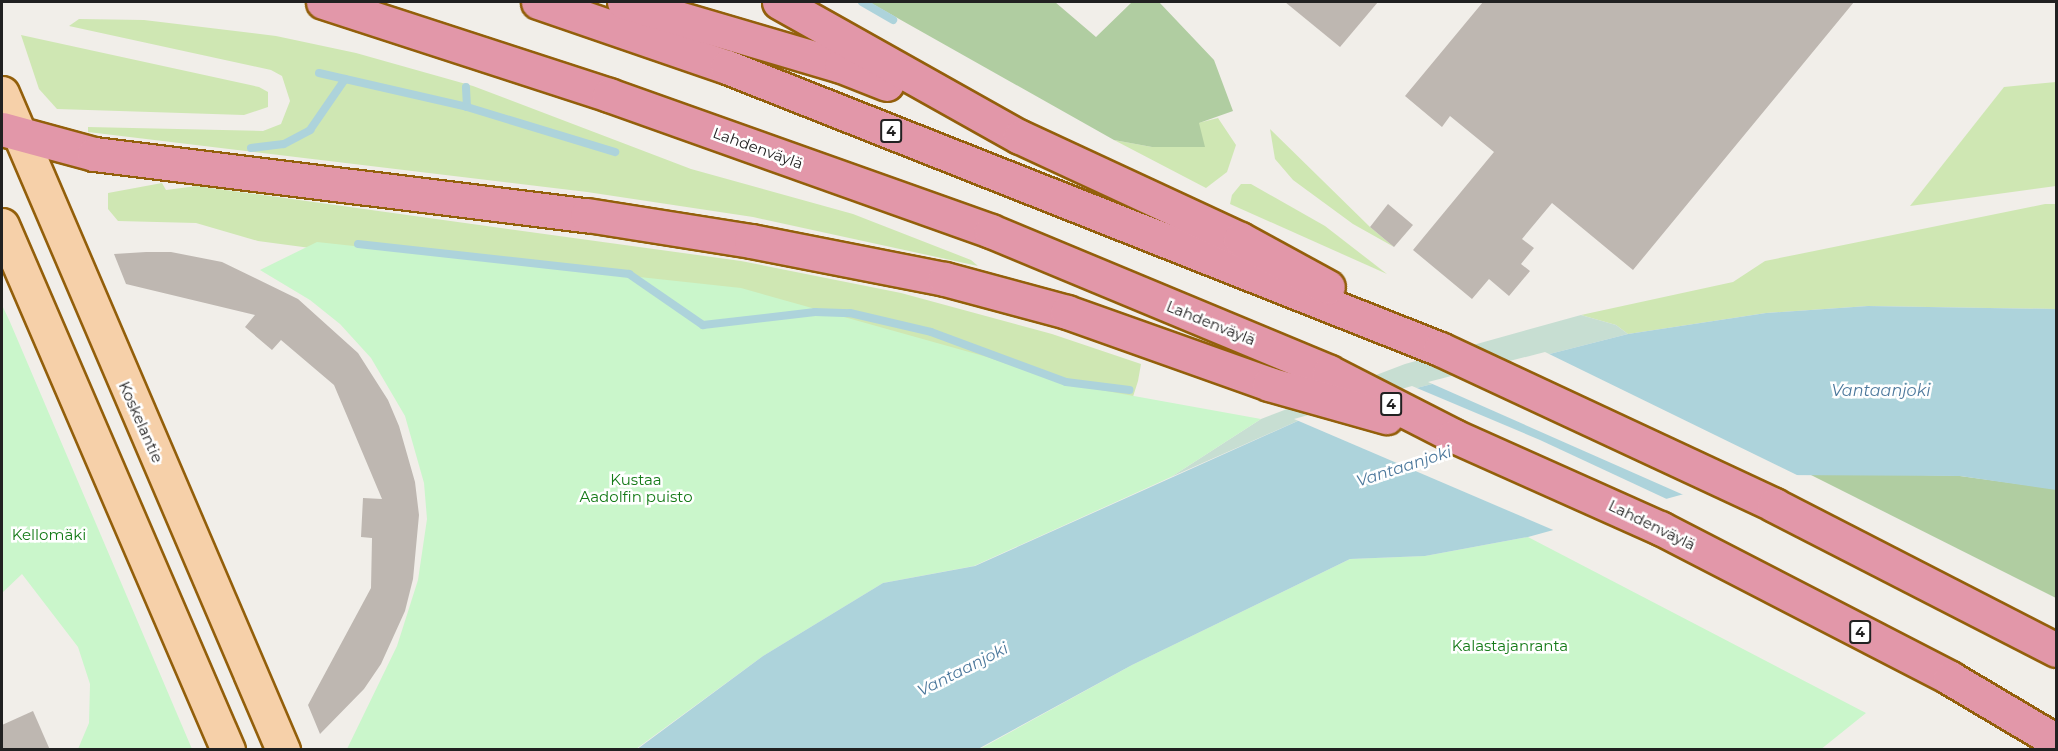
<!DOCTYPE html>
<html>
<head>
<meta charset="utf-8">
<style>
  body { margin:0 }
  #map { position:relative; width:2058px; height:751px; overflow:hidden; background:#f1eee9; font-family:Montserrat,sans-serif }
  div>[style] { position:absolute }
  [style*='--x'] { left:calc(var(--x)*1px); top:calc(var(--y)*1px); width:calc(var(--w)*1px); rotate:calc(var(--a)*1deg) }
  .grass>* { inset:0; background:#cfe7b3 }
  .forest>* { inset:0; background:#b0cda1 }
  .wetland>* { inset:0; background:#c7ded2 }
  .park>* { inset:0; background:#caf6cb }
  .water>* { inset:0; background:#add3db }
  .pier>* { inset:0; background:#f1eee9 }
  .stream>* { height:8px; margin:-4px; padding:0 4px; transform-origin:4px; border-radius:4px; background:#add3db }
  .building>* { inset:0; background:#beb7b1 }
  .roads { filter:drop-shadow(2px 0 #935f0b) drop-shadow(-2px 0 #935f0b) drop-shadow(0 2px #935f0b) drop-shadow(0 -2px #935f0b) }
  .major>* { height:33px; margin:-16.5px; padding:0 16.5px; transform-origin:16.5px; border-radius:16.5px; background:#f6d0a9 }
  .highway>* { height:33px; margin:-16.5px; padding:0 16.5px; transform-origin:16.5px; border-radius:16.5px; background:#e297a9 }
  span { translate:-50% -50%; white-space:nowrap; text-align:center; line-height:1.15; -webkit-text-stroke:5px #fff; paint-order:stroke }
  .shield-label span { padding:2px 4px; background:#fff; border:2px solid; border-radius:4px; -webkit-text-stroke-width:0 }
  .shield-label { font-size:14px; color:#212121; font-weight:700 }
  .street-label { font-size:15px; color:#212121 }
  .park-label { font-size:15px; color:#147a17 }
  .water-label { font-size:16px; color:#4c789c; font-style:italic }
  .frame { position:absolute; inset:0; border:3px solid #212121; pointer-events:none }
</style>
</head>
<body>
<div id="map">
  <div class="grass">
    <div style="clip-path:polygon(79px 19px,144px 20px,276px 36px,356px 53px,473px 86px,691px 169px,853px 214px,971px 260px,978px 266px,753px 217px,587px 192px,88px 132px,88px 127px,263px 131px,281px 124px,290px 101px,282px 76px,271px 70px,69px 26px)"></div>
    <div style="clip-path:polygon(21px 35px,259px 87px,268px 92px,268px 107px,244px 115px,57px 109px,39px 89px)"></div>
    <div style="clip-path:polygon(2056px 82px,2056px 186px,1910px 206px,2004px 87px)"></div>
    <div style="clip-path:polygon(1218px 118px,1236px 145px,1227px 172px,1206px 188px,1114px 140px,1152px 147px,1204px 147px,1198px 123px)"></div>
    <div style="clip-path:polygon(1270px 129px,1370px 227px,1394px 247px,1353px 224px,1293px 180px,1275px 159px)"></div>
    <div style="clip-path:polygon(162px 183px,166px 190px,197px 186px,741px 261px,901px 293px,1052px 334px,1141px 364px,1138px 381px,1131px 403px,408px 261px,258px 241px,196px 223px,118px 221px,108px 209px,108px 193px)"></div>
    <div style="clip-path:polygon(1241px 184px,1251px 184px,1325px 226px,1387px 274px,1230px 204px,1232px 195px)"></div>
    <div style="clip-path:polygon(2045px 204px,2056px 204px,2056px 309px,1868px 306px,1766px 313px,1628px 334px,1616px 325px,1581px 315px,1733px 282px,1765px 261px)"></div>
  </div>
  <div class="forest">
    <div style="clip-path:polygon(869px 2px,1055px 2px,1096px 37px,1132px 2px,1159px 2px,1214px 60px,1233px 111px,1199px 123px,1205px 147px,1152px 147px,1114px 140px)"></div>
    <div style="clip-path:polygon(1805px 472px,1960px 476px,2056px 489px,2056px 598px)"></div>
  </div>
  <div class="wetland">
    <div style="clip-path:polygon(1581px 315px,1616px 325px,1628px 334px,1311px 415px,1171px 477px,1261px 419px,1405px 364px)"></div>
  </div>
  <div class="park">
    <div style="clip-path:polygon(317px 242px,741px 288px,987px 357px,1062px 383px,1261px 419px,1171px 477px,974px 566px,883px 583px,763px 656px,636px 749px,347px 749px,397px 646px,418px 580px,427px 519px,424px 483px,405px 416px,371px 358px,340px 324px,310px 300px,260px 270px)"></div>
    <div style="clip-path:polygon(2px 305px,10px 322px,192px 749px,78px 749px,89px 723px,90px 684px,78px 647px,22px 574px,2px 593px)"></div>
    <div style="clip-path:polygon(1528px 537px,1866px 713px,1820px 750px,978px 750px,1132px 665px,1350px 559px,1425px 556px)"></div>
  </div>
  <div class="water">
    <div style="clip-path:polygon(1868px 306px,2056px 309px,2056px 490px,1960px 476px,1753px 475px,1528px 537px,1425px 556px,1350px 559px,1132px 665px,978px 749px,636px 750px,763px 656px,883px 583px,975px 566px,1311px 415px,1628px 334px,1766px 313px)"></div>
  </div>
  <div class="pier">
    <div style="clip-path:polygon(1545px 352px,1799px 476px,1754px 478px,1686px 496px,1428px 382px)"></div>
    <div style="clip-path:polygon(1412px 386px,1540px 440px,1671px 501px,1558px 532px,1294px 419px)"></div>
  </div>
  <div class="stream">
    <div style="--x:862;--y:2;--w:36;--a:30"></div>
    <div style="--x:319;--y:73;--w:152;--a:12.9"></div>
    <div style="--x:467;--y:107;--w:20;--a:-93"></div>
    <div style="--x:467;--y:107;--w:155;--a:16.9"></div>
    <div style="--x:251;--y:148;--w:33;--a:-7"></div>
    <div style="--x:284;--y:144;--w:30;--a:-28"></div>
    <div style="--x:310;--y:130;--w:62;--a:-55.5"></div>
    <div style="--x:358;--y:244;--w:273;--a:6.3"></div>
    <div style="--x:629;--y:274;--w:90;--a:34.6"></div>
    <div style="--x:703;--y:325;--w:113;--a:-6.6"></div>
    <div style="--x:815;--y:312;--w:35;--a:2"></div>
    <div style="--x:850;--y:313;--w:83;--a:13.2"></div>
    <div style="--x:931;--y:332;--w:144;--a:20.3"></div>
    <div style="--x:1066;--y:382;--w:64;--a:7.2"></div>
  </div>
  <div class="building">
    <div style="clip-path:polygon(1285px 2px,1378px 2px,1340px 47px)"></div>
    <div style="clip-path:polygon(1483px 2px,1854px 2px,1633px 270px,1552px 203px,1522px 239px,1534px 248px,1521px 264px,1530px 271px,1509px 296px,1489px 279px,1472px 299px,1413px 250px,1494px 152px,1450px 116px,1442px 127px,1405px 96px)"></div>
    <div style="clip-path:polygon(1388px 204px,1413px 225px,1394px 247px,1370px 227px)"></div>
    <div style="clip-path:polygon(146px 252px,171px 252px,222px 262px,298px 299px,358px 353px,388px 400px,399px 426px,415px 482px,419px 515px,413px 579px,405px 611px,381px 664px,364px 689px,320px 734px,308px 705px,371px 588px,372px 538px,361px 537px,363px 498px,382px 499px,334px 385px,281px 340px,272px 350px,245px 327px,255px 315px,126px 284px,114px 254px)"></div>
    <div style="clip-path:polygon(33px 711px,50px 750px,2px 750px,2px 725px)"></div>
  </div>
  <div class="roads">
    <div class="major">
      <div style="--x:2;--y:93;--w:715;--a:66.84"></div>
      <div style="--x:2;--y:225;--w:572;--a:66.71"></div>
    </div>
    <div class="highway">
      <div style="--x:323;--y:2;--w:301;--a:18"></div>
      <div style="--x:609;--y:95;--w:405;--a:19.6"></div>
      <div style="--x:991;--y:231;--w:366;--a:22.6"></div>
      <div style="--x:1329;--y:372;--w:140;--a:27.1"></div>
      <div style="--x:1454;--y:436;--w:226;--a:24.1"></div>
      <div style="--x:1660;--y:528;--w:326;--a:27.3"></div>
      <div style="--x:1950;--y:678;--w:123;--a:30.7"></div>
      <div style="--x:538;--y:2;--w:200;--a:19"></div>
      <div style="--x:727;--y:67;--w:767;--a:21.58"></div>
      <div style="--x:1440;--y:349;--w:369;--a:25"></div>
      <div style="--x:1774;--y:505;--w:317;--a:27.2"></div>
      <div style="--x:624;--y:2;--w:226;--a:16.4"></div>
      <div style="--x:841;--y:66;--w:49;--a:21.4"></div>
      <div style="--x:779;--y:2;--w:276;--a:29.3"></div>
      <div style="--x:1020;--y:137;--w:242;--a:24.9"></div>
      <div style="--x:1240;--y:239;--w:100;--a:28.6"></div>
      <div style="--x:2;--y:129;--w:95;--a:15.2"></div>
      <div style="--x:94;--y:154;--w:497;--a:7.1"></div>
      <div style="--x:587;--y:215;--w:166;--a:9"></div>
      <div style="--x:751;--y:241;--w:198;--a:11.1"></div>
      <div style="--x:945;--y:279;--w:126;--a:15.1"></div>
      <div style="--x:1067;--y:312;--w:214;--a:19.6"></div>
      <div style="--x:1269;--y:384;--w:122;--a:15.8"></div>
    </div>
  </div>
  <div class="shield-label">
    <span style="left:891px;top:131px">4</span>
    <span style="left:1391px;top:404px">4</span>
    <span style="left:1860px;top:632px">4</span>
  </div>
  <div class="street-label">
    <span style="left:758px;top:148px;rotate:20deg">Lahdenväylä</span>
    <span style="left:1211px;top:323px;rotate:22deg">Lahdenväylä</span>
    <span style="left:141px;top:422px;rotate:66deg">Koskelantie</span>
    <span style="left:1652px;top:525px;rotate:26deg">Lahdenväylä</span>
  </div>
  <div class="park-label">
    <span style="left:636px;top:488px">Kustaa<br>Aadolfin puisto</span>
    <span style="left:49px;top:535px">Kellomäki</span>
    <span style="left:1510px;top:646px">Kalastajanranta</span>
  </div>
  <div class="water-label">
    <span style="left:1881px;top:391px">Vantaanjoki</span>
    <span style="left:1404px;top:467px;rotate:-18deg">Vantaanjoki</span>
    <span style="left:963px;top:670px;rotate:-27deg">Vantaanjoki</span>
  </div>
  <div class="frame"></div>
</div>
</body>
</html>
